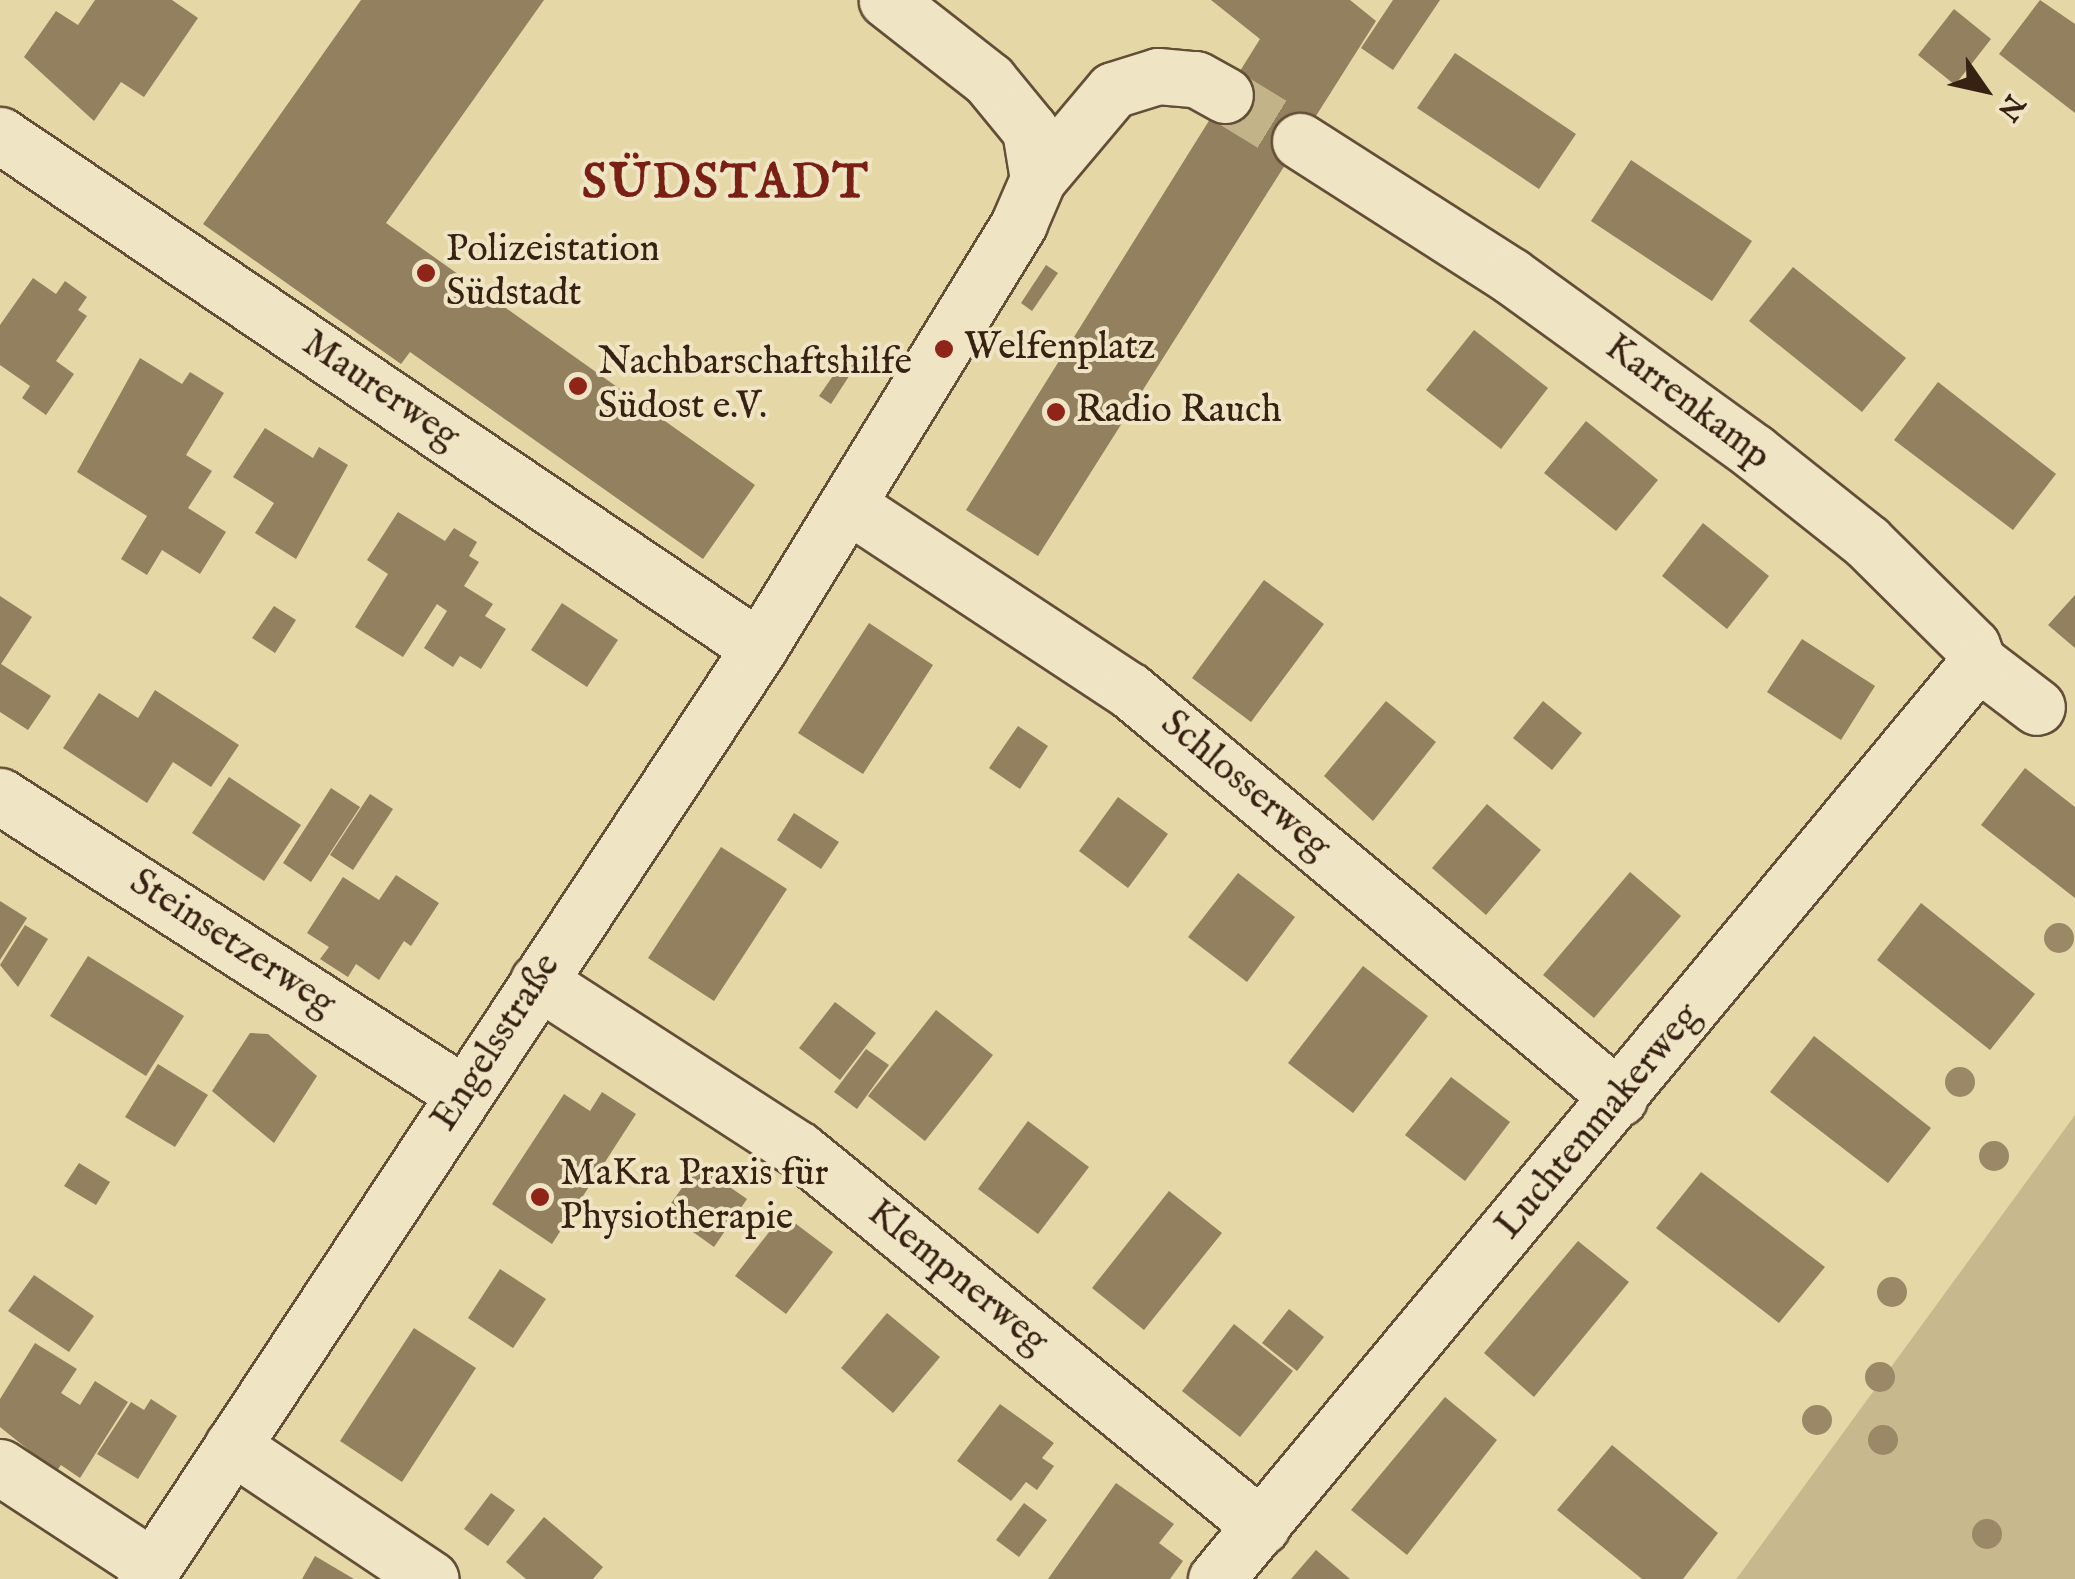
<!DOCTYPE html>
<html>
<head>
<meta charset="utf-8">
<style>
  body { margin:0 }
  #map { position:relative; width:2075px; height:1579px; overflow:hidden; background:#e6d7a6; font-family:"IM FELL English",serif }
  div>[style] { position:absolute }
  [style*='--x'] { left:calc(var(--x)*1px); top:calc(var(--y)*1px); width:calc(var(--w)*1px); rotate:calc(var(--a)*1deg) }
  .green>* { inset:0; background:#c8b88d }
  .building>* { inset:0; background:#92805f }
  .minor-tunnel>* { height:55px; margin-top:-27.5px; transform-origin:0; background:repeating-linear-gradient(90deg,#c3b388 0 55px,transparent 0 83px) }
  .roads { filter:drop-shadow(2px 0 #634e37) drop-shadow(-2px 0 #634e37) drop-shadow(0 2px #634e37) drop-shadow(0 -2px #634e37) }
  .minor>* { height:55px; margin:-27.5px; padding:0 27.5px; transform-origin:27.5px; border-radius:27.5px; background:#efe5c5 }
  .trees>* { width:30px; height:30px; margin:-15px; border-radius:50%; background:#9a8866 }
  .dots>* { width:28px; height:28px; translate:-50% -50%; box-sizing:border-box; border:5px solid #efe5c5; border-radius:50% }
  span { translate:-50% -50%; white-space:nowrap; text-align:center; line-height:1.15; -webkit-text-stroke:8px #efe5c5; paint-order:stroke }
  .poi-label { font-size:38px; color:#372112 }
  .left { translate:0 -50%; text-align:left }
  .street-label { font-size:38px; color:#372112 }
  .district-label { font-size:48px; color:#7a1f14; font-weight:700; letter-spacing:2.5px }
  .north { position:absolute; left:1935px; top:40px; width:100px; height:100px; -webkit-text-stroke:8px #efe5c5; paint-order:stroke; rotate:124deg; font-size:28px; font-weight:700; line-height:40px; text-align:center; color:#372112 }
  .north::after { content:''; display:block; margin:auto; width:35px; height:45px; background:#372112; clip-path:polygon(50% 0,100% 100%,50% 72%,0 100%) }
</style>
</head>
<body>
<div id="map">
  <div class="green">
    <div style="clip-path:polygon(2075px 1115px,2075px 1579px,1736px 1579px,1740px 1574px)"></div>
  </div>
  <div class="building">
    <div style="clip-path:polygon(95px 0,172px 0,198px 18px,144px 97px,121px 82px,94px 121px,24px 57px,56px 11px,78px 25px)"></div>
    <div style="clip-path:polygon(361px 0,544px 0,386px 223px,755px 485px,703px 559px,410px 352px,401px 364px,203px 224px)"></div>
    <div style="clip-path:polygon(1211px 0,1350px 0,1376px 21px,1038px 556px,966px 510px,1260px 39px)"></div>
    <div style="clip-path:polygon(1393px 0,1440px 0,1393px 70px,1361px 48px)"></div>
    <div style="clip-path:polygon(2040px 0,2075px 24px,2075px 113px,1999px 54px)"></div>
    <div style="clip-path:polygon(1954px 9px,1991px 39px,1955px 85px,1918px 55px)"></div>
    <div style="clip-path:polygon(1455px 53px,1576px 134px,1539px 189px,1417px 108px)"></div>
    <div style="clip-path:polygon(1631px 160px,1752px 241px,1712px 301px,1591px 221px)"></div>
    <div style="clip-path:polygon(1046px 265px,1058px 273px,1032px 311px,1021px 303px)"></div>
    <div style="clip-path:polygon(1793px 267px,1906px 358px,1862px 412px,1749px 321px)"></div>
    <div style="clip-path:polygon(33px 278px,56px 294px,65px 281px,87px 297px,78px 310px,87px 316px,56px 361px,74px 374px,46px 415px,22px 398px,30px 386px,0 365px,0 325px)"></div>
    <div style="clip-path:polygon(1474px 330px,1548px 388px,1501px 449px,1426px 390px)"></div>
    <div style="clip-path:polygon(140px 358px,182px 384px,190px 372px,224px 393px,186px 455px,212px 471px,188px 508px,226px 532px,200px 574px,162px 550px,147px 575px,121px 559px,147px 516px,77px 472px)"></div>
    <div style="clip-path:polygon(844px 360px,855px 367px,831px 404px,819px 396px)"></div>
    <div style="clip-path:polygon(1938px 382px,2056px 474px,2013px 530px,1894px 440px)"></div>
    <div style="clip-path:polygon(1586px 421px,1658px 480px,1616px 531px,1544px 473px)"></div>
    <div style="clip-path:polygon(265px 428px,313px 458px,319px 447px,348px 465px,296px 559px,255px 533px,274px 503px,233px 477px)"></div>
    <div style="clip-path:polygon(398px 512px,445px 541px,454px 528px,477px 542px,469px 556px,479px 562px,464px 586px,493px 604px,485px 616px,506px 629px,481px 669px,460px 656px,453px 667px,424px 648px,447px 611px,437px 604px,403px 657px,355px 627px,388px 574px,367px 560px)"></div>
    <div style="clip-path:polygon(1703px 523px,1769px 576px,1727px 629px,1662px 576px)"></div>
    <div style="clip-path:polygon(1264px 580px,1324px 624px,1251px 722px,1192px 678px)"></div>
    <div style="clip-path:polygon(2075px 595px,2075px 648px,2048px 625px)"></div>
    <div style="clip-path:polygon(0 596px,32px 617px,1px 664px,51px 696px,28px 730px,0 712px)"></div>
    <div style="clip-path:polygon(562px 603px,618px 640px,587px 687px,531px 650px)"></div>
    <div style="clip-path:polygon(274px 606px,296px 620px,275px 653px,252px 638px)"></div>
    <div style="clip-path:polygon(869px 623px,933px 665px,863px 774px,798px 733px)"></div>
    <div style="clip-path:polygon(1802px 639px,1875px 686px,1841px 740px,1767px 692px)"></div>
    <div style="clip-path:polygon(155px 690px,239px 745px,211px 787px,173px 762px,147px 803px,63px 748px,99px 693px,138px 718px)"></div>
    <div style="clip-path:polygon(1386px 701px,1436px 742px,1373px 821px,1324px 776px)"></div>
    <div style="clip-path:polygon(1543px 701px,1582px 733px,1552px 770px,1513px 738px)"></div>
    <div style="clip-path:polygon(1018px 726px,1048px 746px,1020px 789px,989px 768px)"></div>
    <div style="clip-path:polygon(2025px 768px,2075px 807px,2075px 898px,1981px 825px)"></div>
    <div style="clip-path:polygon(229px 777px,301px 825px,264px 881px,192px 833px)"></div>
    <div style="clip-path:polygon(331px 788px,360px 807px,311px 882px,283px 863px)"></div>
    <div style="clip-path:polygon(370px 794px,393px 809px,353px 870px,330px 855px)"></div>
    <div style="clip-path:polygon(1118px 797px,1168px 834px,1128px 888px,1079px 851px)"></div>
    <div style="clip-path:polygon(1487px 804px,1541px 850px,1486px 915px,1432px 868px)"></div>
    <div style="clip-path:polygon(794px 813px,839px 842px,821px 869px,777px 840px)"></div>
    <div style="clip-path:polygon(721px 847px,787px 889px,714px 1001px,648px 958px)"></div>
    <div style="clip-path:polygon(1630px 872px,1681px 916px,1594px 1018px,1543px 975px)"></div>
    <div style="clip-path:polygon(1238px 873px,1295px 917px,1247px 982px,1188px 937px)"></div>
    <div style="clip-path:polygon(396px 875px,439px 903px,411px 946px,404px 941px,379px 980px,356px 964px,348px 977px,320px 959px,329px 947px,307px 933px,343px 877px,379px 900px)"></div>
    <div style="clip-path:polygon(0 901px,27px 918px,0 960px)"></div>
    <div style="clip-path:polygon(1921px 903px,2035px 994px,1990px 1050px,1877px 960px)"></div>
    <div style="clip-path:polygon(25px 925px,48px 939px,18px 987px,0 965px)"></div>
    <div style="clip-path:polygon(88px 956px,184px 1016px,146px 1076px,50px 1016px)"></div>
    <div style="clip-path:polygon(1363px 966px,1428px 1016px,1353px 1113px,1288px 1063px)"></div>
    <div style="clip-path:polygon(835px 1002px,876px 1033px,840px 1080px,799px 1048px)"></div>
    <div style="clip-path:polygon(936px 1010px,993px 1055px,925px 1141px,868px 1096px)"></div>
    <div style="clip-path:polygon(250px 1033px,268px 1034px,317px 1076px,274px 1143px,212px 1091px)"></div>
    <div style="clip-path:polygon(1814px 1036px,1931px 1128px,1888px 1183px,1770px 1092px)"></div>
    <div style="clip-path:polygon(866px 1049px,889px 1065px,857px 1109px,834px 1092px)"></div>
    <div style="clip-path:polygon(158px 1064px,208px 1095px,175px 1147px,125px 1117px)"></div>
    <div style="clip-path:polygon(1451px 1077px,1510px 1122px,1465px 1181px,1405px 1135px)"></div>
    <div style="clip-path:polygon(602px 1092px,636px 1114px,552px 1244px,492px 1204px,564px 1094px,590px 1111px)"></div>
    <div style="clip-path:polygon(1028px 1121px,1089px 1167px,1038px 1234px,978px 1189px)"></div>
    <div style="clip-path:polygon(79px 1163px,110px 1182px,96px 1205px,64px 1186px)"></div>
    <div style="clip-path:polygon(698px 1165px,747px 1199px,714px 1247px,665px 1212px)"></div>
    <div style="clip-path:polygon(1701px 1172px,1825px 1267px,1779px 1323px,1656px 1228px)"></div>
    <div style="clip-path:polygon(1169px 1191px,1222px 1233px,1144px 1330px,1092px 1288px)"></div>
    <div style="clip-path:polygon(783px 1214px,833px 1252px,786px 1314px,735px 1276px)"></div>
    <div style="clip-path:polygon(1578px 1241px,1629px 1282px,1534px 1397px,1484px 1353px)"></div>
    <div style="clip-path:polygon(500px 1269px,546px 1299px,513px 1348px,468px 1318px)"></div>
    <div style="clip-path:polygon(34px 1275px,94px 1316px,69px 1352px,8px 1311px)"></div>
    <div style="clip-path:polygon(1289px 1309px,1324px 1337px,1297px 1371px,1262px 1343px)"></div>
    <div style="clip-path:polygon(887px 1313px,940px 1357px,893px 1413px,841px 1368px)"></div>
    <div style="clip-path:polygon(1234px 1324px,1293px 1371px,1240px 1437px,1182px 1391px)"></div>
    <div style="clip-path:polygon(414px 1328px,476px 1368px,402px 1482px,340px 1441px)"></div>
    <div style="clip-path:polygon(35px 1343px,77px 1369px,61px 1393px,80px 1405px,95px 1381px,128px 1402px,80px 1478px,61px 1465px,56px 1472px,0 1427px,0 1399px)"></div>
    <div style="clip-path:polygon(1445px 1397px,1497px 1440px,1407px 1555px,1351px 1510px)"></div>
    <div style="clip-path:polygon(151px 1399px,177px 1416px,138px 1479px,97px 1454px,131px 1402px,144px 1410px)"></div>
    <div style="clip-path:polygon(1000px 1404px,1054px 1443px,1042px 1458px,1054px 1466px,1037px 1490px,1026px 1482px,1011px 1501px,957px 1461px)"></div>
    <div style="clip-path:polygon(1612px 1445px,1718px 1533px,1683px 1579px,1642px 1579px,1557px 1510px)"></div>
    <div style="clip-path:polygon(1116px 1483px,1174px 1524px,1159px 1543px,1183px 1561px,1170px 1579px,1048px 1579px)"></div>
    <div style="clip-path:polygon(491px 1493px,515px 1510px,488px 1546px,464px 1529px)"></div>
    <div style="clip-path:polygon(1024px 1503px,1047px 1520px,1019px 1557px,996px 1540px)"></div>
    <div style="clip-path:polygon(544px 1517px,603px 1567px,593px 1579px,526px 1579px,506px 1562px)"></div>
    <div style="clip-path:polygon(1316px 1550px,1350px 1579px,1291px 1579px)"></div>
    <div style="clip-path:polygon(315px 1556px,354px 1579px,302px 1579px)"></div>
  </div>
  <div class="minor-tunnel">
    <div style="--x:1225;--y:95;--w:88;--a:31.5"></div>
  </div>
  <div class="roads">
    <div class="minor">
      <div style="--x:0;--y:135;--w:916;--a:34.05"></div>
      <div style="--x:1300;--y:141;--w:250;--a:32.6"></div>
      <div style="--x:1511;--y:276;--w:300;--a:35.9"></div>
      <div style="--x:1754;--y:452;--w:144;--a:38.5"></div>
      <div style="--x:1867;--y:542;--w:148;--a:44.7"></div>
      <div style="--x:1972;--y:646;--w:17;--a:69"></div>
      <div style="--x:1978;--y:662;--w:74;--a:37.3"></div>
      <div style="--x:1038;--y:179;--w:116;--a:-49.9"></div>
      <div style="--x:1113;--y:90;--w:47;--a:-17.3"></div>
      <div style="--x:1158;--y:76;--w:38;--a:5"></div>
      <div style="--x:1196;--y:79;--w:33;--a:29"></div>
      <div style="--x:848;--y:505;--w:336;--a:33.4"></div>
      <div style="--x:1129;--y:690;--w:638;--a:39.78"></div>
      <div style="--x:0;--y:796;--w:551;--a:32.71"></div>
      <div style="--x:538;--y:981;--w:310;--a:32.9"></div>
      <div style="--x:798;--y:1149;--w:598;--a:39.17"></div>
      <div style="--x:232;--y:1446;--w:239;--a:33.8"></div>
      <div style="--x:0;--y:1467;--w:183;--a:33.2"></div>
      <div style="--x:145;--y:1579;--w:1115;--a:-56.59"></div>
      <div style="--x:759;--y:648;--w:498;--a:-58.5"></div>
      <div style="--x:1019;--y:223;--w:48;--a:-66.6"></div>
      <div style="--x:1038;--y:179;--w:50;--a:-99.3"></div>
      <div style="--x:1030;--y:130;--w:65;--a:-129.4"></div>
      <div style="--x:989;--y:80;--w:130;--a:-141.9"></div>
      <div style="--x:1216;--y:1579;--w:1192;--a:-50.27"></div>
    </div>
  </div>
  <div class="trees">
    <div style="left:2059px;top:938px"></div>
    <div style="left:1960px;top:1082px"></div>
    <div style="left:1994px;top:1156px"></div>
    <div style="left:1892px;top:1292px"></div>
    <div style="left:1880px;top:1377px"></div>
    <div style="left:1817px;top:1420px"></div>
    <div style="left:1883px;top:1440px"></div>
    <div style="left:1987px;top:1534px"></div>
  </div>
  <div class="dots">
    <div style="left:426px;top:273px;background:#8f2418"></div>
    <div style="left:944px;top:349px;background:#8f2418"></div>
    <div style="left:578px;top:386px;background:#8f2418"></div>
    <div style="left:1056px;top:412px;background:#8f2418"></div>
    <div style="left:540px;top:1197px;background:#8f2418"></div>
  </div>
  <div class="poi-label">
    <span class="left" style="left:446px;top:273px">Polizeistation<br>Südstadt</span>
    <span class="left" style="left:964px;top:349px">Welfenplatz</span>
    <span class="left" style="left:598px;top:386px">Nachbarschaftshilfe<br>Südost e.V.</span>
    <span class="left" style="left:1076px;top:412px">Radio Rauch</span>
    <span class="left" style="left:560px;top:1197px">MaKra Praxis für<br>Physiotherapie</span>
  </div>
  <div class="street-label">
    <span style="left:380px;top:391px;rotate:34deg">Maurerweg</span>
    <span style="left:1687px;top:403px;rotate:37deg">Karrenkamp</span>
    <span style="left:1245px;top:786px;rotate:40deg">Schlosserweg</span>
    <span style="left:232px;top:944px;rotate:33deg">Steinsetzerweg</span>
    <span style="left:497px;top:1043px;rotate:-57deg">Engelsstraße</span>
    <span style="left:1599px;top:1122px;rotate:-50deg">Luchtenmakerweg</span>
    <span style="left:957px;top:1278px;rotate:39deg">Klempnerweg</span>
  </div>
  <div class="district-label">
    <span style="left:726px;top:185px">SÜDSTADT</span>
  </div>
  <div class="north">N</div>
</div>
</body>
</html>
